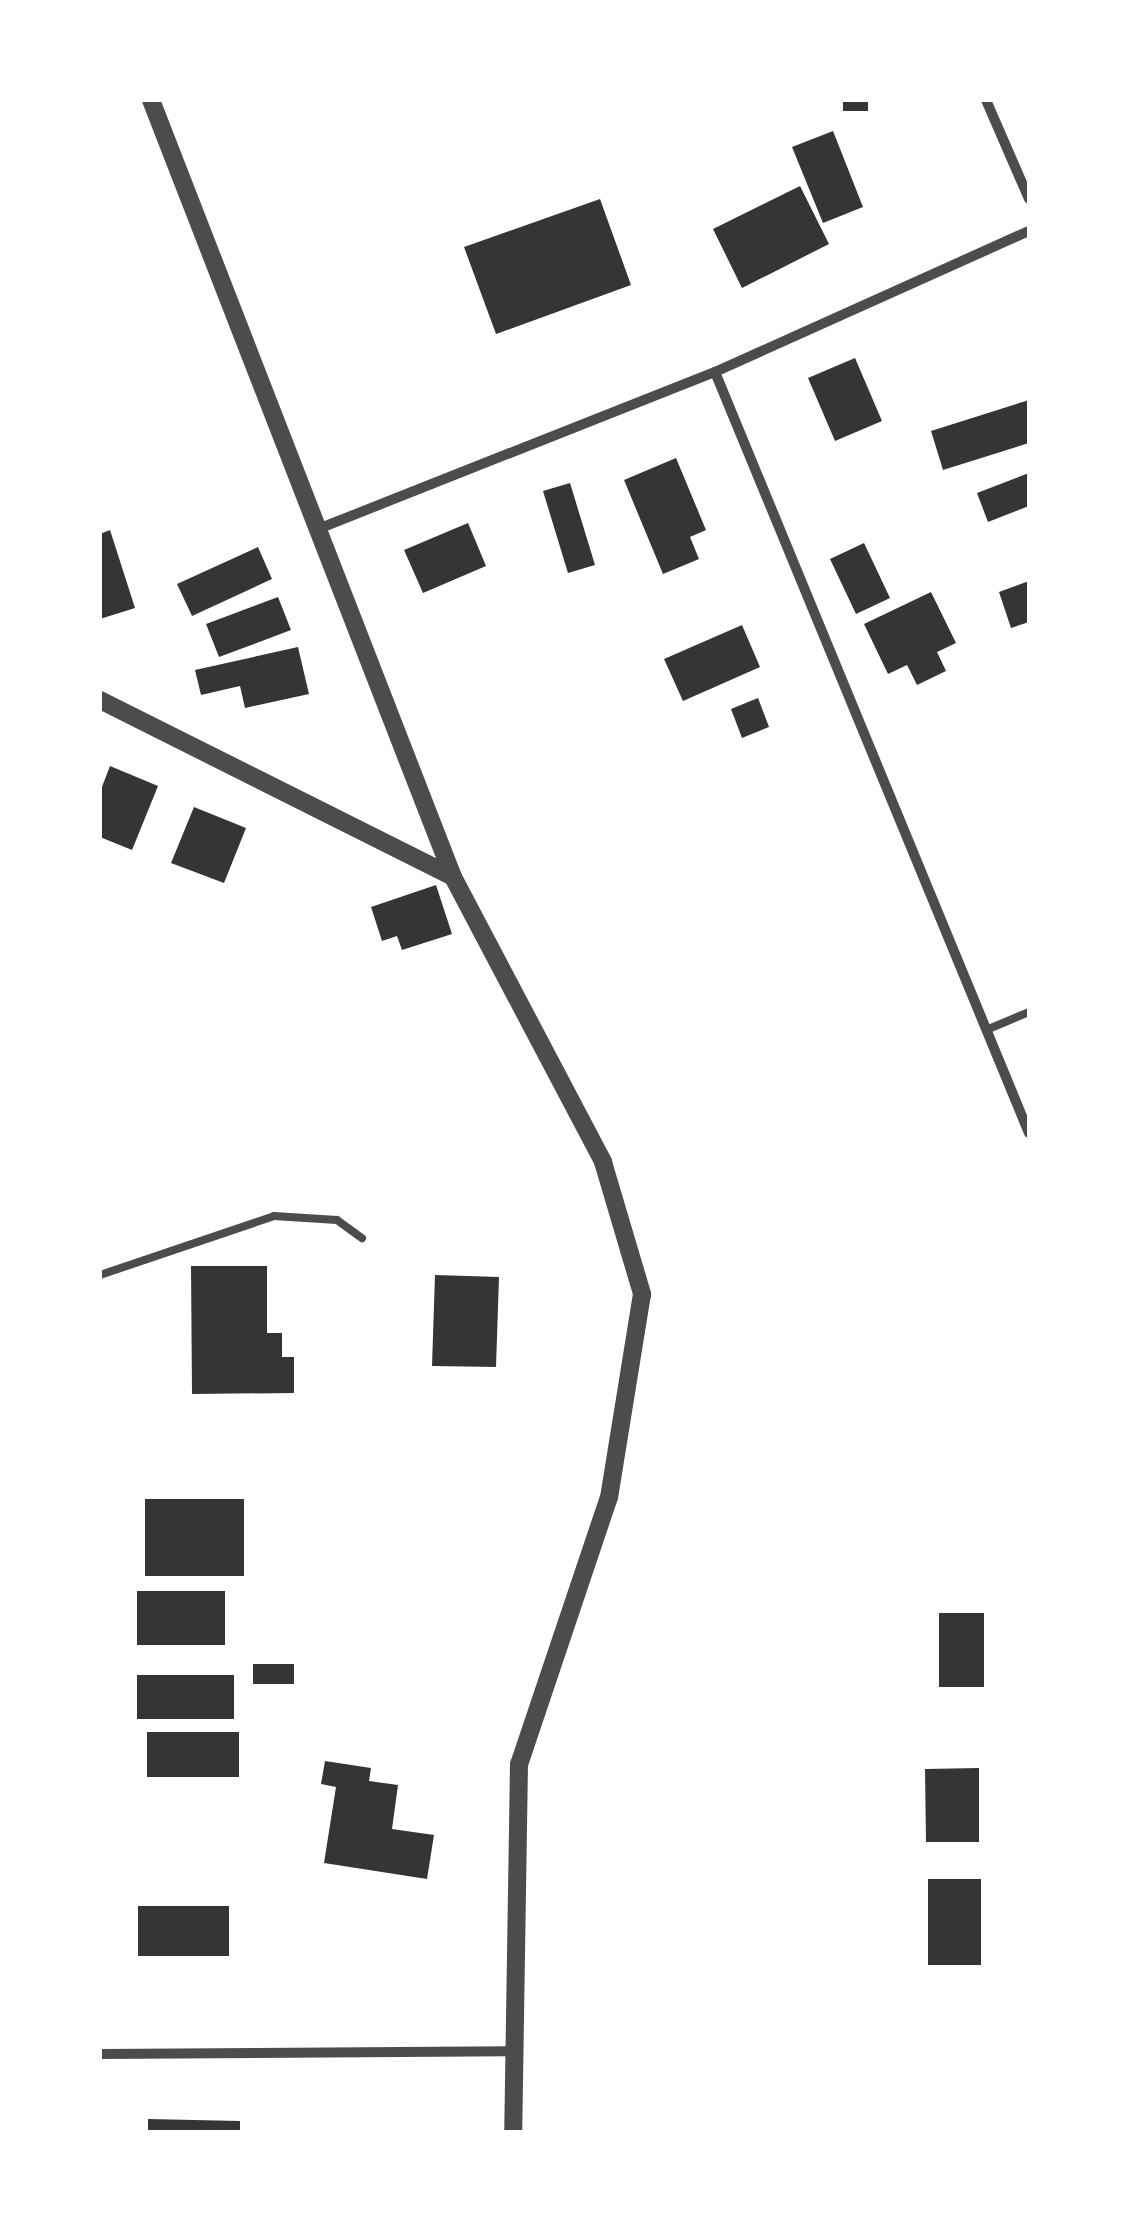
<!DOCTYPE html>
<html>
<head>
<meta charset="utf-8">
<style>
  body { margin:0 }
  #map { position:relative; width:1129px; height:2232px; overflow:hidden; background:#fff; font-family:Inter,sans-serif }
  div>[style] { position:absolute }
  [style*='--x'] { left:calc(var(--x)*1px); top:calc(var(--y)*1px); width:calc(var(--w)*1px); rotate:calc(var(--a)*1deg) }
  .building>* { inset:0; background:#353535 }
  .service>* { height:8px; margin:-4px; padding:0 4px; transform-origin:4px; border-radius:4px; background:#4c4c4c }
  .minor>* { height:10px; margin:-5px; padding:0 5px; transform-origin:5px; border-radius:5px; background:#4c4c4c }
  .tertiary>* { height:18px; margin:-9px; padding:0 9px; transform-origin:9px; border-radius:9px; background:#4c4c4c }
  span { translate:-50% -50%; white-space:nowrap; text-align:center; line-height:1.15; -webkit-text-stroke:8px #fff; paint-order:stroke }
  .frame { position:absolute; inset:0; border:102px solid #fff; pointer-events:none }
</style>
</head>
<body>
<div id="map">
  <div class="building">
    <div style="clip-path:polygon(843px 100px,868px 100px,868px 111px,843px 111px)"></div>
    <div style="clip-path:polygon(833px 131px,863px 207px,823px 223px,792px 147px)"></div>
    <div style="clip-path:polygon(800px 186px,829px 244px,742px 288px,713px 229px)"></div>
    <div style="clip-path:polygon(600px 199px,631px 285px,496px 334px,464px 247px)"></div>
    <div style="clip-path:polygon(855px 358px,882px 421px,835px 441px,808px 378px)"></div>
    <div style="clip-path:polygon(1029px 400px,1029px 443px,943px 470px,931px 431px)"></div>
    <div style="clip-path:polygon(676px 458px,706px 530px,690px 537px,699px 559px,663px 574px,624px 480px)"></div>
    <div style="clip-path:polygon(1029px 473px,1029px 506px,988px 522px,977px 493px)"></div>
    <div style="clip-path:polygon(570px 483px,595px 565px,568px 573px,543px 491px)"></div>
    <div style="clip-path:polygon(468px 523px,486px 566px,423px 593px,404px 550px)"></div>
    <div style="clip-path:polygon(110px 530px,135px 608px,100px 619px,100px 534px)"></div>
    <div style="clip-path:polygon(864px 543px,890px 598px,856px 614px,830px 559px)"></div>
    <div style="clip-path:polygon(258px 547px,272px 579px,192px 616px,177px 584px)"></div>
    <div style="clip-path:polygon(1029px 581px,1029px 622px,1011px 628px,999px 592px)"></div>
    <div style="clip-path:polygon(931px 592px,956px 643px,937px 652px,946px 671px,917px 685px,907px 665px,888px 674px,864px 624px)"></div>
    <div style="clip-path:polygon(278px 597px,291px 630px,219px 657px,206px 624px)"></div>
    <div style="clip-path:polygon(742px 625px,760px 667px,683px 701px,664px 659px)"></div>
    <div style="clip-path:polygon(298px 647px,309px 694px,245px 708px,240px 686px,201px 695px,195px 670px)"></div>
    <div style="clip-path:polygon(758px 698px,769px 727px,742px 738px,731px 709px)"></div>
    <div style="clip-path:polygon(110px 766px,158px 786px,132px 850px,100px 837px,100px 792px)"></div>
    <div style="clip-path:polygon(194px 807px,246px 828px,224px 883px,171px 863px)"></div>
    <div style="clip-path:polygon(436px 885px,452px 934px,402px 950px,397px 936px,382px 941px,371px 907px)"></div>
    <div style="clip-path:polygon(191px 1266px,267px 1266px,267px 1333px,282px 1333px,282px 1357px,294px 1357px,294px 1393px,192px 1394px)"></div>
    <div style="clip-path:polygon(435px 1275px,499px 1277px,496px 1367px,432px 1366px)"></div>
    <div style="clip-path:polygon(145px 1499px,244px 1499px,244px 1576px,145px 1576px)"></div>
    <div style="clip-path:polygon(137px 1591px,225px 1591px,225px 1645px,137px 1645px)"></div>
    <div style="clip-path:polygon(939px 1613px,984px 1613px,984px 1687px,939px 1687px)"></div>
    <div style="clip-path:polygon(253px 1664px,294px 1664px,294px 1684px,253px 1684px)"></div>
    <div style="clip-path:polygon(137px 1675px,234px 1675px,234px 1719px,137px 1719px)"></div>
    <div style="clip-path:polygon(147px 1732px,239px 1732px,239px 1777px,147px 1777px)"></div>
    <div style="clip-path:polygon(325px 1761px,371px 1768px,369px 1781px,398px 1785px,392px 1829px,434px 1835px,427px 1879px,324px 1863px,336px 1787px,321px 1784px)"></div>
    <div style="clip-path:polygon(979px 1768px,979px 1842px,926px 1842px,925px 1769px)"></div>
    <div style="clip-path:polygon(928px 1879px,981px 1879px,981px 1965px,928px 1965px)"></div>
    <div style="clip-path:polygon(138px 1906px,229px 1906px,229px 1956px,138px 1956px)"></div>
    <div style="clip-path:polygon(148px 2119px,240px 2121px,240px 2132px,148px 2132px)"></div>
  </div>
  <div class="service">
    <div style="--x:986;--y:1030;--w:47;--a:-22.7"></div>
    <div style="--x:100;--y:1275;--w:184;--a:-18.7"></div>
    <div style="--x:274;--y:1216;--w:63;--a:3.6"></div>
    <div style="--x:337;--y:1220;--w:31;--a:36"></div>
  </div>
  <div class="minor">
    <div style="--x:986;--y:100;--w:108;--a:66.5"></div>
    <div style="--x:715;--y:372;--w:823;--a:67.58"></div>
    <div style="--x:318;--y:529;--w:427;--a:-21.6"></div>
    <div style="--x:715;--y:372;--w:344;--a:-24.2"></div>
    <div style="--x:100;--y:2054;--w:413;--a:-0.4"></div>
  </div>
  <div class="tertiary">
    <div style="--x:151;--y:100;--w:834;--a:68.76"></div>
    <div style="--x:453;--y:877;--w:322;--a:62.2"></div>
    <div style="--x:603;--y:1162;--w:138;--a:73.5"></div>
    <div style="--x:642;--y:1294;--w:206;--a:99.2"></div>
    <div style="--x:609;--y:1497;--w:282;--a:108.6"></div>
    <div style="--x:519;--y:1764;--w:368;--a:90.9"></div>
    <div style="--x:100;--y:700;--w:395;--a:26.6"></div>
  </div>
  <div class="frame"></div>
</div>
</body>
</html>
